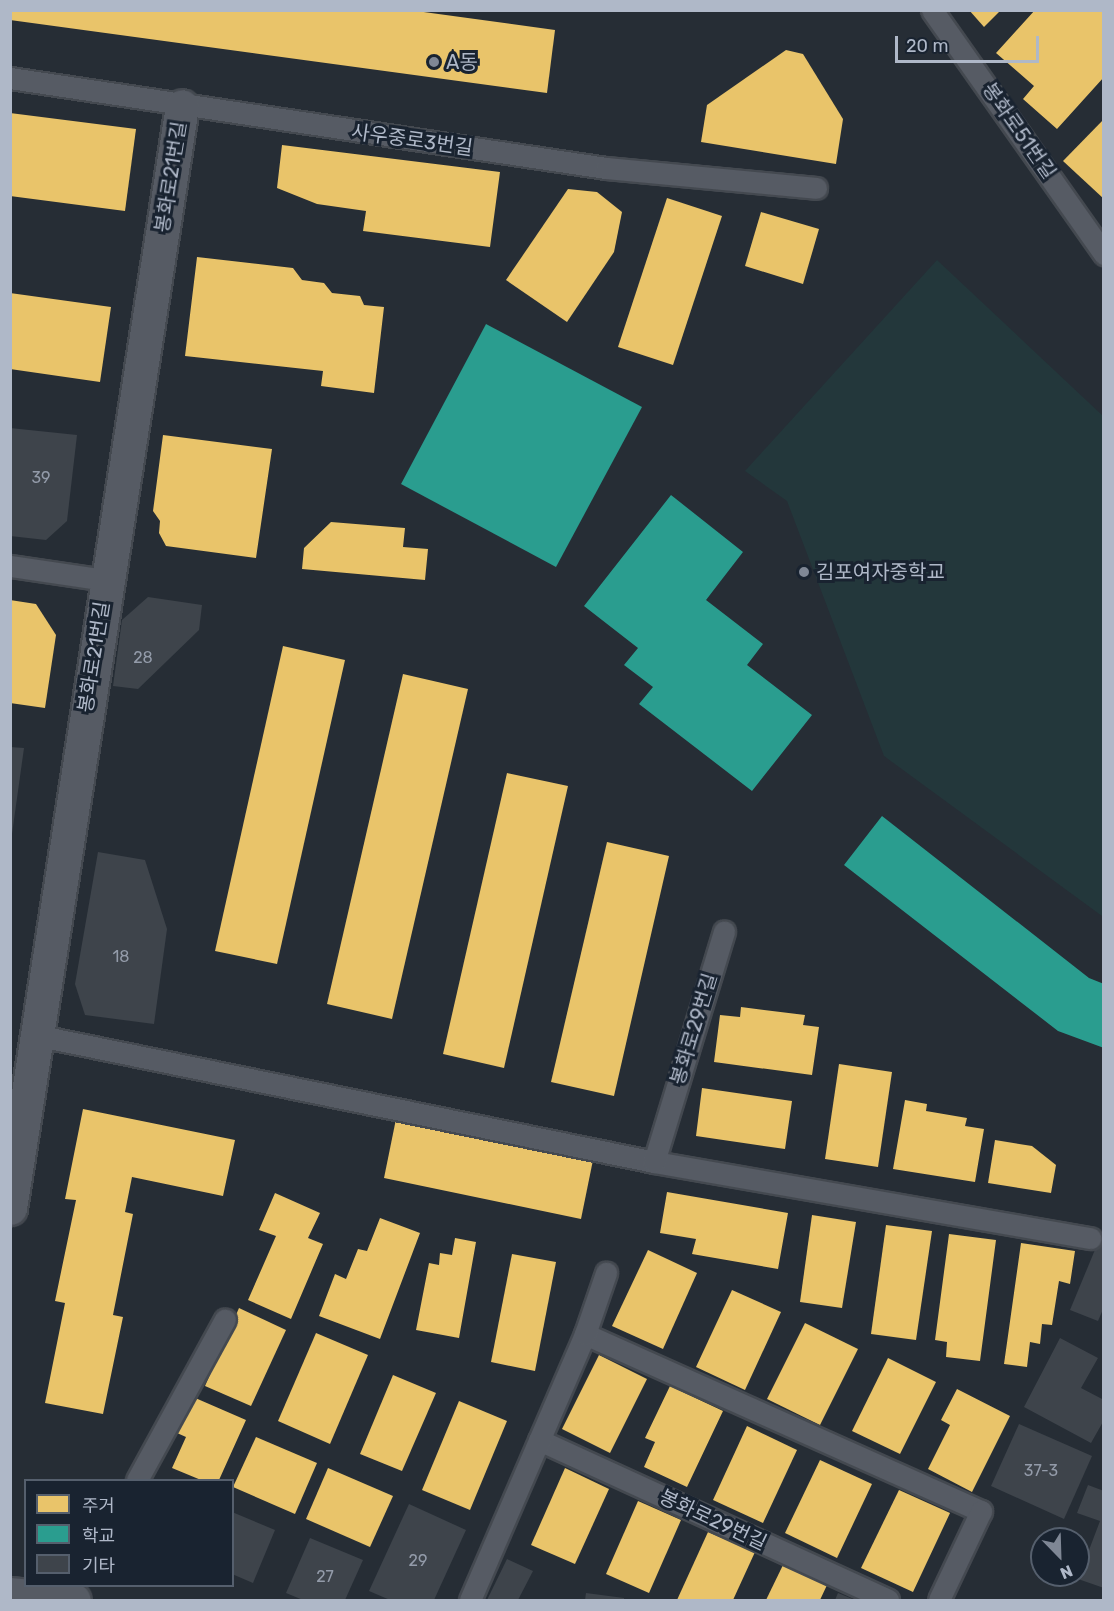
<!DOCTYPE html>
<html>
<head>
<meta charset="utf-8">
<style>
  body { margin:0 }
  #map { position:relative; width:1114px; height:1611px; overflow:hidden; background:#262d35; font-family:Rubik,"Noto Sans KR",sans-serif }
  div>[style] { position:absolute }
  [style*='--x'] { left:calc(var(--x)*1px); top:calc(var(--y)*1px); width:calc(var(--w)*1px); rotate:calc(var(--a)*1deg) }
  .green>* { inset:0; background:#23373b }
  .homes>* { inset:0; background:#e9c46a }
  .schools>* { inset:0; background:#2a9d8f }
  .building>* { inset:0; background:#3e444b }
  .roads { filter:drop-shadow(2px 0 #444950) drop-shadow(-2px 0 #444950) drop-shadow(0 2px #444950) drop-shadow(0 -2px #444950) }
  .service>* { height:21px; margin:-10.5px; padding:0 10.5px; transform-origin:10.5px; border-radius:10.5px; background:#565b64 }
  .minor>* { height:33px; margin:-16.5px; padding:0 16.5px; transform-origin:16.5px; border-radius:16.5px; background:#565b64 }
  .tertiary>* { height:33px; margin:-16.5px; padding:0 16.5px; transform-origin:16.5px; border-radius:16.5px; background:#565b64 }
  .dots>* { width:16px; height:16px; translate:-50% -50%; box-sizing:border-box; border:3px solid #192330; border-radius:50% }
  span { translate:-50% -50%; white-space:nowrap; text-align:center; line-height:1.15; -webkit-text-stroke:6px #192330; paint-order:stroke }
  .number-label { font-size:16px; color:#939ba9 }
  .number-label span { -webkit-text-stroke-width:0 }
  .poi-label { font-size:20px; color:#afb8c8 }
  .left { translate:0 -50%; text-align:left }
  .street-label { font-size:20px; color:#afb8c8 }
  .frame { position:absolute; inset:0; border:12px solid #afb8c8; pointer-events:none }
  .legend { position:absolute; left:24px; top:1479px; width:210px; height:108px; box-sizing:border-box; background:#192330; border:2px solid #555f6d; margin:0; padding:8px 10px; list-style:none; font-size:18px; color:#afb8c8 }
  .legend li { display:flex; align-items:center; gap:12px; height:30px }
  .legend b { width:30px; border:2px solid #555f6d }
  .north { position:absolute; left:1030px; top:1527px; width:60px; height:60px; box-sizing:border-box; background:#192330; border:2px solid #555f6d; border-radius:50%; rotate:157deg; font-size:16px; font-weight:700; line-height:24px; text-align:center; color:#afb8c8 }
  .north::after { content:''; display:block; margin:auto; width:21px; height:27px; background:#7f8795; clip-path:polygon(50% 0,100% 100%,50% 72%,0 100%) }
  .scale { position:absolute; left:895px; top:36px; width:144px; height:27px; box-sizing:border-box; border:3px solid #afb8c8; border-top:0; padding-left:8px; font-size:18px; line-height:21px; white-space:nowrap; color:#afb8c8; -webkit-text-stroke:4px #192330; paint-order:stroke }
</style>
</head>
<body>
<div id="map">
  <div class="green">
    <div style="clip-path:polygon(937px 260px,1103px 416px,1102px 916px,884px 756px,787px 501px,745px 471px)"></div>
  </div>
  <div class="homes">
    <div style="clip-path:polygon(10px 10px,409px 10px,555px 30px,547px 93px,10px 20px)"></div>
    <div style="clip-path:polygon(969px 10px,1001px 10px,984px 27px)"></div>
    <div style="clip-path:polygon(1035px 10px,1104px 10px,1104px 77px,1057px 129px,1023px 99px,1034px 86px,996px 53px)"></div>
    <div style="clip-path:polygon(786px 50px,803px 54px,843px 119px,836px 164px,701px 142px,707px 105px)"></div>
    <div style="clip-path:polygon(10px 113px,136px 129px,125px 211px,10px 196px)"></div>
    <div style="clip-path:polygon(1104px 119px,1104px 199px,1063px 161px)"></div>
    <div style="clip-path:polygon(282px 145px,500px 172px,490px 247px,363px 231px,366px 211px,317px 204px,277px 188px)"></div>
    <div style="clip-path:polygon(568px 189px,597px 192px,622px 212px,614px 252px,567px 322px,506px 280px)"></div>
    <div style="clip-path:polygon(667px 198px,722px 216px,673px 365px,618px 347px)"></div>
    <div style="clip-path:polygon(761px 212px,819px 229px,803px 284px,745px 266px)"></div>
    <div style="clip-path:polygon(197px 257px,293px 268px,302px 280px,324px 283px,332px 293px,360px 296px,364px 305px,384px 307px,374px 393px,321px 386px,323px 371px,185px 356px)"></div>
    <div style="clip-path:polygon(10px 293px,111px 307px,100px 382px,10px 369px)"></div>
    <div style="clip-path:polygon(163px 435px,272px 449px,256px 558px,166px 546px,159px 533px,160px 521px,153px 511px)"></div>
    <div style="clip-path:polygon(331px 522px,405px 528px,403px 547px,428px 549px,425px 580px,302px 569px,304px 548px)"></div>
    <div style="clip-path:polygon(10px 600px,36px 604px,56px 635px,45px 708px,10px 703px)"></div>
    <div style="clip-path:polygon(283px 646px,345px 660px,277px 964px,215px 951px)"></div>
    <div style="clip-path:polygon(403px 674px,468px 689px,392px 1019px,327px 1004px)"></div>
    <div style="clip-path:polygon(507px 773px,568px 786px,504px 1068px,443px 1054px)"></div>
    <div style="clip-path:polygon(607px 842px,669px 856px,614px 1096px,551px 1082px)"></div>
    <div style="clip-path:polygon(741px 1007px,805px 1015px,803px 1025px,819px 1027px,812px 1075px,714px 1062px,720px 1015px,740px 1017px)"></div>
    <div style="clip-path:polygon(839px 1064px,892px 1072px,878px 1167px,825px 1159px)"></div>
    <div style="clip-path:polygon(702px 1088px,792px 1101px,785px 1149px,696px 1136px)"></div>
    <div style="clip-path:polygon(905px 1100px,927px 1104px,926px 1111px,967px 1118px,965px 1126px,984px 1129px,975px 1182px,893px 1169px)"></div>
    <div style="clip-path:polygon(83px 1109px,235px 1140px,223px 1196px,132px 1177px,125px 1212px,133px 1214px,113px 1315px,123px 1317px,103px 1414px,45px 1403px,65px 1303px,55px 1301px,76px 1200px,65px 1199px)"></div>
    <div style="clip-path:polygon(396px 1119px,593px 1160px,581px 1219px,384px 1178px)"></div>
    <div style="clip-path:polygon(995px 1140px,1032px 1146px,1056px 1165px,1051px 1193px,988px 1183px)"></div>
    <div style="clip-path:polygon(667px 1192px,788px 1213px,778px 1269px,692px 1254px,696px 1239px,660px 1233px)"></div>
    <div style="clip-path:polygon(275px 1193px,320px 1213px,308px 1238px,323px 1244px,291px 1319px,248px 1300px,276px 1236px,259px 1230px)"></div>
    <div style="clip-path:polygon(812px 1215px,856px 1222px,842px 1308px,800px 1302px)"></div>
    <div style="clip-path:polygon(380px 1218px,420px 1233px,380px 1339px,319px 1316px,335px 1274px,346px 1279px,358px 1249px,367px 1251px)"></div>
    <div style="clip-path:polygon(886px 1225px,932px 1231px,916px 1340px,871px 1334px)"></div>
    <div style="clip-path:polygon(949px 1234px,996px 1240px,980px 1361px,946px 1357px,947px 1342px,935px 1340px)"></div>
    <div style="clip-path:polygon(455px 1238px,476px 1242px,459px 1338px,416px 1330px,429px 1263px,439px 1265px,440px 1253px,452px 1255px)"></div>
    <div style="clip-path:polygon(1021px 1243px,1075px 1251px,1070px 1284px,1059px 1281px,1052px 1325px,1042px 1324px,1040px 1344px,1030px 1342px,1027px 1367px,1004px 1364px)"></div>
    <div style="clip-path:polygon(648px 1250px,697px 1273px,663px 1349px,612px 1326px)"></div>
    <div style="clip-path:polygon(512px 1254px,556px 1262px,535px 1371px,491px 1362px)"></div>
    <div style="clip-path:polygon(732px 1290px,781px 1312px,745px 1390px,696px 1367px)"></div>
    <div style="clip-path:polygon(239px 1308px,286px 1330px,251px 1406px,205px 1386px)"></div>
    <div style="clip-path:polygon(805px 1323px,858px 1349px,820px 1425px,767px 1399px)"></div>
    <div style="clip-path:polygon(316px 1333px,368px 1355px,330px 1444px,278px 1421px)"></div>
    <div style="clip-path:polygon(599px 1355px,647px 1379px,610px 1453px,562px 1429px)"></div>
    <div style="clip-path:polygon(888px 1358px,936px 1382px,900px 1454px,852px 1431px)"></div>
    <div style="clip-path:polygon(393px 1375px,436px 1393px,402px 1471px,360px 1454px)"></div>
    <div style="clip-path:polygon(670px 1386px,723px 1411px,687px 1487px,644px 1467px,655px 1442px,645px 1438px)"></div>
    <div style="clip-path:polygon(957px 1389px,1010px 1416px,972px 1492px,928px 1469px,950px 1425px,941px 1420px)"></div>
    <div style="clip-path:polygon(193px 1397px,246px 1420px,219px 1480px,201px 1480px,172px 1468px,186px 1437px,177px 1433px)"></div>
    <div style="clip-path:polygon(459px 1401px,507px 1421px,470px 1510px,422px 1490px)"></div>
    <div style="clip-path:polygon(747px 1426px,797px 1450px,763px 1523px,713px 1500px)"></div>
    <div style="clip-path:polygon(256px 1437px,317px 1463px,295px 1514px,233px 1487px)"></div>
    <div style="clip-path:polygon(820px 1460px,872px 1484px,837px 1558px,785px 1533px)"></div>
    <div style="clip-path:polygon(328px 1468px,393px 1496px,370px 1547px,306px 1519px)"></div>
    <div style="clip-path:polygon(565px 1468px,609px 1489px,575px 1564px,531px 1545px)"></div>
    <div style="clip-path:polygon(899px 1490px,950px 1513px,913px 1592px,861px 1568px)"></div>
    <div style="clip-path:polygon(638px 1501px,681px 1520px,649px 1593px,606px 1574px)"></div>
    <div style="clip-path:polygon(708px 1532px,755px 1552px,733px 1600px,677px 1600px)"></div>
    <div style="clip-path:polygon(783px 1565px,827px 1585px,820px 1600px,766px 1600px)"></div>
  </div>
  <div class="schools">
    <div style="clip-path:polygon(486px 324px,642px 407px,556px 567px,401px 484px)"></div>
    <div style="clip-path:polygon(671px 495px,743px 552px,706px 600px,763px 644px,747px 665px,812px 715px,752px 791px,639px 704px,653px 687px,624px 665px,638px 648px,584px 606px)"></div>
    <div style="clip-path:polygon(882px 816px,1089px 978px,1104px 984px,1104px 1048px,1058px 1031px,844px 865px)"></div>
  </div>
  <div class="building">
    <div style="clip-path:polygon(10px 428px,77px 435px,67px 521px,46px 540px,10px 536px)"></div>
    <div style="clip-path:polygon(148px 597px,202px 605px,199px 630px,138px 689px,113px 686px,122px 620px)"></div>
    <div style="clip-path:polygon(10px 747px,24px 748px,12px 834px,10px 834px)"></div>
    <div style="clip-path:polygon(98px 852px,145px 860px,167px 929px,154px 1024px,85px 1015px,75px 984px)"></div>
    <div style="clip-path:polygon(1104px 1228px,1104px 1307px,1098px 1321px,1070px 1310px)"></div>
    <div style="clip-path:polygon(1060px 1338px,1098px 1358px,1081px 1388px,1104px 1400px,1104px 1420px,1091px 1443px,1024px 1407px)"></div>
    <div style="clip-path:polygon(1019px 1424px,1092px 1456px,1064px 1519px,991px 1486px)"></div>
    <div style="clip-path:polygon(1088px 1485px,1104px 1491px,1104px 1588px,1078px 1579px,1100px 1521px,1077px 1513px)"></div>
    <div style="clip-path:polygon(409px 1504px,466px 1530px,434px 1600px,390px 1600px,369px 1591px)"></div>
    <div style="clip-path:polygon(232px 1512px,275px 1530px,253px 1583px,232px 1574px)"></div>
    <div style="clip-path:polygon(310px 1538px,363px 1560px,345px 1600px,303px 1600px,286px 1593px)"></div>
    <div style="clip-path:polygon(507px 1559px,533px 1571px,518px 1600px,487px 1600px)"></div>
    <div style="clip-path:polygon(586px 1593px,624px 1598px,624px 1600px,585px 1600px)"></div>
    <div style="clip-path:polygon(838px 1593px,855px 1600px,835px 1600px)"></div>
  </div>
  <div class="roads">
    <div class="service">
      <div style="--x:932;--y:10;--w:299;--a:54.8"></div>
      <div style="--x:10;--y:78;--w:603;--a:8.59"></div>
      <div style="--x:606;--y:168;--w:211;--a:5.4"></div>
      <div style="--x:10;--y:566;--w:97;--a:8.3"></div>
      <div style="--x:35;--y:1035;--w:632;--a:11.59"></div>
      <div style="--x:654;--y:1162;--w:443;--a:9.9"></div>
      <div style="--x:654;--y:1162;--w:241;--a:-73.1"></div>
      <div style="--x:585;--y:1334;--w:434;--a:24.1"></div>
      <div style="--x:981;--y:1511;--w:98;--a:115.3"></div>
      <div style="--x:539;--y:1440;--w:384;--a:24.6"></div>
      <div style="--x:137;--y:1480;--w:183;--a:-61.3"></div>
      <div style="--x:470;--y:1600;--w:290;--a:-66.6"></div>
      <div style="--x:585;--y:1334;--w:65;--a:-71"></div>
    </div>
    <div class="minor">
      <div style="--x:10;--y:1208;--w:1115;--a:-81.13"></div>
    </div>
    <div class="tertiary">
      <div style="--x:10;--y:1594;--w:64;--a:5.4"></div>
    </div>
  </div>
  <div class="dots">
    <div style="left:434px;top:62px;background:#7f8795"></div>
    <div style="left:804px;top:572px;background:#7f8795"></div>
  </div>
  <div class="number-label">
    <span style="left:41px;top:478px">39</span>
    <span style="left:143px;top:658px">28</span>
    <span style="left:121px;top:957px">18</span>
    <span style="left:1041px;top:1471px">37-3</span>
    <span style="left:418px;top:1561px">29</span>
    <span style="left:325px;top:1577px">27</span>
  </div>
  <div class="poi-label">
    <span class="left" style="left:446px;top:62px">A동</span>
    <span class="left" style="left:816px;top:572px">김포여자중학교</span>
  </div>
  <div class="street-label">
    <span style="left:1019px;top:131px;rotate:55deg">봉화로51번길</span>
    <span style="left:412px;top:140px;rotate:8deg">사우중로3번길</span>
    <span style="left:171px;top:177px;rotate:-81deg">봉화로21번길</span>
    <span style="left:94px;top:657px;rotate:-81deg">봉화로21번길</span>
    <span style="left:694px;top:1029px;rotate:-73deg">봉화로29번길</span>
    <span style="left:713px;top:1520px;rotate:25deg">봉화로29번길</span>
  </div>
  <div class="frame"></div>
  <ul class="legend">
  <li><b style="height:16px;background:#e9c46a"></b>주거</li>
  <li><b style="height:16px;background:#2a9d8f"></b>학교</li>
  <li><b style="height:16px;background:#3e444b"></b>기타</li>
  </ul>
  <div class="north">N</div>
  <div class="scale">20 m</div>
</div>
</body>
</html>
